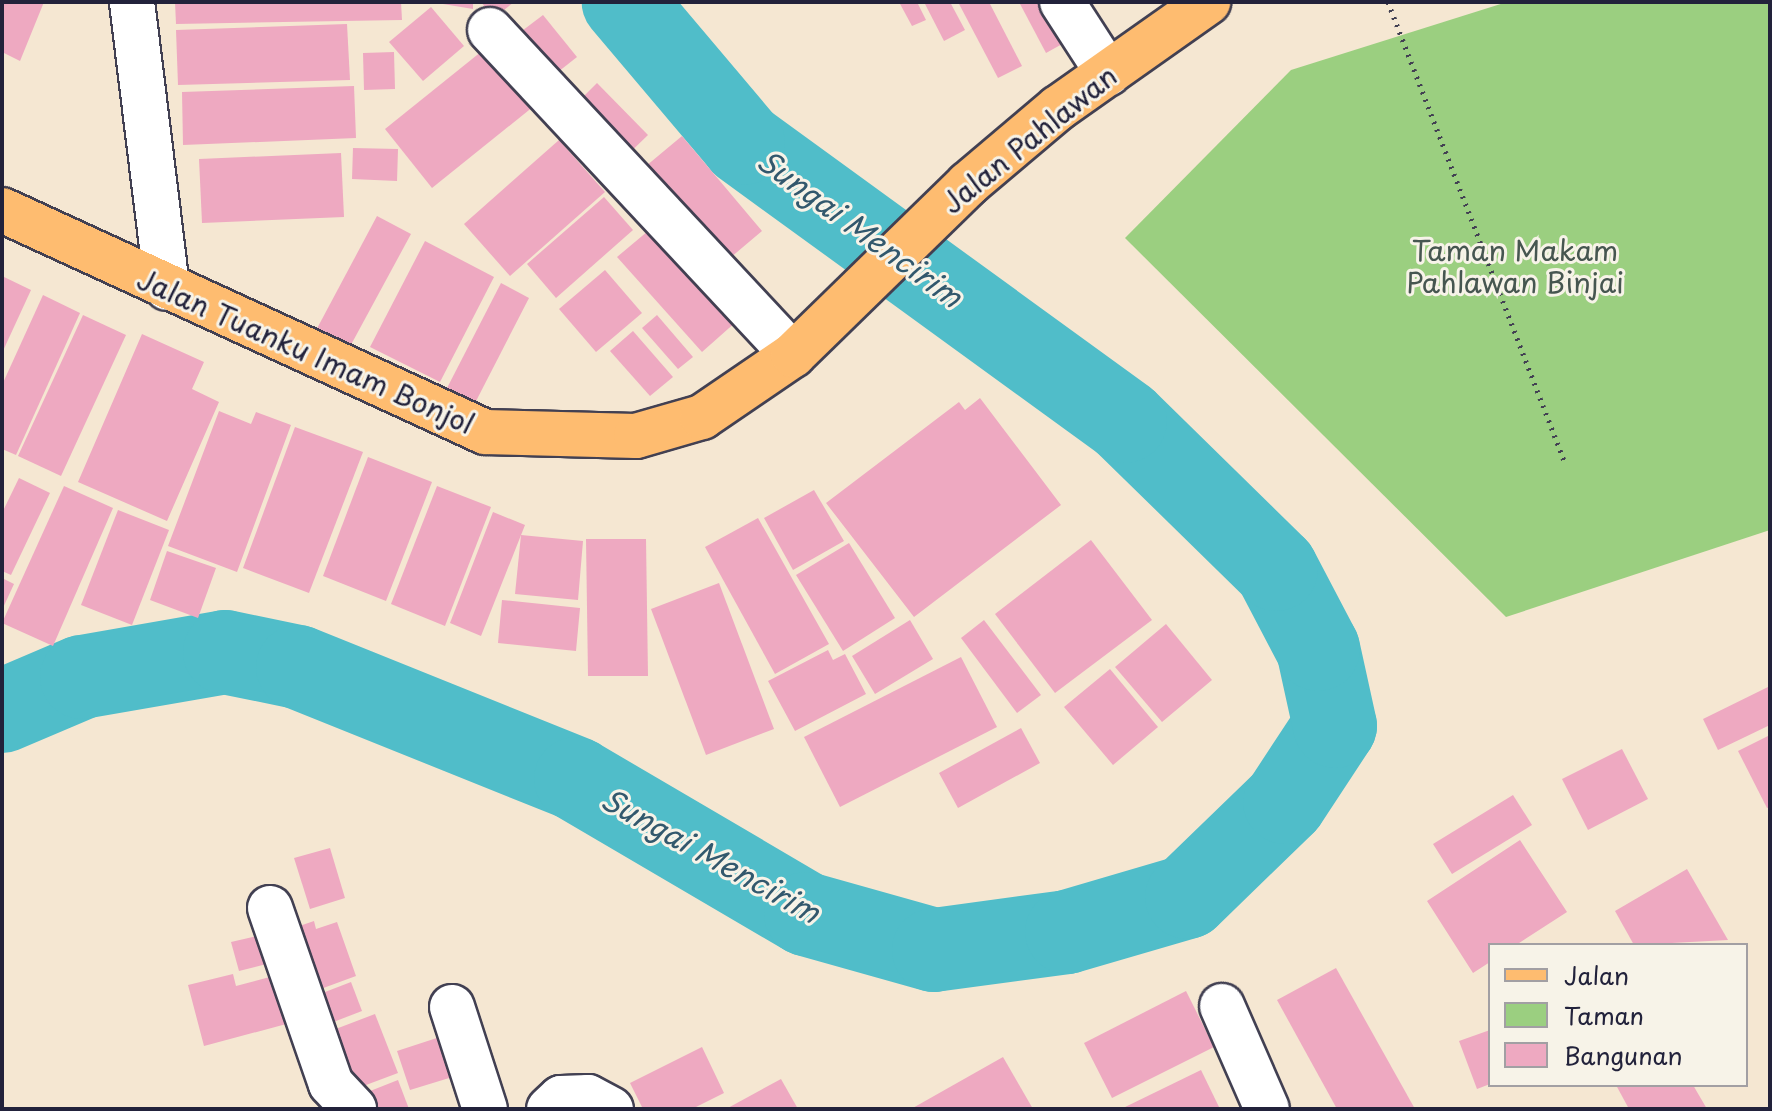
<!DOCTYPE html>
<html>
<head>
<meta charset="utf-8">
<style>
  body { margin:0 }
  #map { position:relative; width:1772px; height:1111px; overflow:hidden; background:#f5e7d2; font-family:"Playpen Sans",sans-serif }
  div>[style] { position:absolute }
  [style*='--x'] { left:calc(var(--x)*1px); top:calc(var(--y)*1px); width:calc(var(--w)*1px); rotate:calc(var(--a)*1deg) }
  .green>* { inset:0; background:#9bcf80 }
  .river>* { height:84px; margin:-42px; padding:0 42px; transform-origin:42px; border-radius:42px; background:#50bdc9 }
  .building>* { inset:0; background:#eea9c1 }
  .path>* { height:5px; margin-top:-2.5px; transform-origin:0; background:repeating-linear-gradient(90deg,#424052 0 2px,transparent 0 8px) }
  .roads { filter:drop-shadow(2px 0 #424052) drop-shadow(-2px 0 #424052) drop-shadow(0 2px #424052) drop-shadow(0 -2px #424052) }
  .minor>* { height:44px; margin:-22px; padding:0 22px; transform-origin:22px; border-radius:22px; background:#fff }
  .major>* { height:44px; margin:-22px; padding:0 22px; transform-origin:22px; border-radius:22px; background:#febc70 }
  span { translate:-50% -50%; white-space:nowrap; text-align:center; line-height:1.15; -webkit-text-stroke:6px #f7f3e8; paint-order:stroke }
  .street-label { font-size:28px; color:#22223b }
  .park-label { font-size:28px; color:#465650 }
  .water-label { font-size:30px; color:#32586d; font-style:italic }
  .frame { position:absolute; inset:0; border:4px solid #22223b; pointer-events:none }
  .legend { position:absolute; left:1488px; top:943px; width:260px; height:144px; box-sizing:border-box; background:#f7f3e8; border:2px solid #a29fa3; margin:0; padding:10px 14px; list-style:none; font-size:24px; color:#22223b }
  .legend li { display:flex; align-items:center; gap:16px; height:40px }
  .legend b { width:40px; border:2px solid #a29fa3 }
</style>
</head>
<body>
<div id="map">
  <div class="green">
    <div style="clip-path:polygon(1507px 2px,1770px 2px,1770px 530px,1506px 617px,1125px 238px,1291px 70px)"></div>
  </div>
  <div class="river">
    <div style="--x:2;--y:711;--w:87;--a:-23"></div>
    <div style="--x:82;--y:677;--w:145;--a:-9.9"></div>
    <div style="--x:225;--y:652;--w:75;--a:11.6"></div>
    <div style="--x:298;--y:667;--w:300;--a:21.9"></div>
    <div style="--x:576;--y:779;--w:267;--a:30.4"></div>
    <div style="--x:806;--y:914;--w:133;--a:15.7"></div>
    <div style="--x:934;--y:950;--w:134;--a:-7.7"></div>
    <div style="--x:1067;--y:932;--w:125;--a:-16.3"></div>
    <div style="--x:1187;--y:897;--w:136;--a:-44.1"></div>
    <div style="--x:1285;--y:802;--w:91;--a:-56.7"></div>
    <div style="--x:1335;--y:726;--w:79;--a:-102.4"></div>
    <div style="--x:1318;--y:649;--w:90;--a:-117.7"></div>
    <div style="--x:1276;--y:569;--w:211;--a:-135.6"></div>
    <div style="--x:1125;--y:421;--w:472;--a:-144"></div>
    <div style="--x:743;--y:143;--w:185;--a:-130.2"></div>
  </div>
  <div class="building">
    <div style="clip-path:polygon(2px 2px,44px 2px,20px 61px,2px 52px)"></div>
    <div style="clip-path:polygon(175px 2px,401px 2px,402px 20px,176px 24px)"></div>
    <div style="clip-path:polygon(431px 2px,473px 2px,473px 9px)"></div>
    <div style="clip-path:polygon(481px 2px,514px 2px,494px 18px)"></div>
    <div style="clip-path:polygon(899px 2px,917px 2px,926px 20px,912px 26px)"></div>
    <div style="clip-path:polygon(924px 2px,950px 2px,965px 30px,944px 41px)"></div>
    <div style="clip-path:polygon(958px 2px,989px 2px,1022px 66px,998px 78px)"></div>
    <div style="clip-path:polygon(1019px 2px,1055px 2px,1073px 38px,1046px 53px)"></div>
    <div style="clip-path:polygon(431px 7px,464px 46px,423px 81px,389px 42px)"></div>
    <div style="clip-path:polygon(543px 15px,577px 57px,544px 83px,510px 40px)"></div>
    <div style="clip-path:polygon(347px 24px,350px 80px,178px 85px,176px 30px)"></div>
    <div style="clip-path:polygon(492px 43px,539px 102px,432px 188px,385px 129px)"></div>
    <div style="clip-path:polygon(394px 52px,395px 89px,364px 90px,363px 53px)"></div>
    <div style="clip-path:polygon(597px 83px,648px 135px,619px 163px,569px 111px)"></div>
    <div style="clip-path:polygon(354px 86px,356px 138px,183px 145px,182px 92px)"></div>
    <div style="clip-path:polygon(682px 136px,762px 231px,730px 258px,698px 218px,687px 227px,640px 171px)"></div>
    <div style="clip-path:polygon(559px 140px,605px 192px,510px 276px,464px 224px)"></div>
    <div style="clip-path:polygon(353px 148px,398px 149px,397px 181px,352px 179px)"></div>
    <div style="clip-path:polygon(341px 153px,344px 217px,202px 223px,199px 159px)"></div>
    <div style="clip-path:polygon(604px 197px,633px 230px,556px 298px,527px 264px)"></div>
    <div style="clip-path:polygon(377px 216px,411px 234px,346px 354px,313px 336px)"></div>
    <div style="clip-path:polygon(654px 226px,737px 321px,702px 352px,617px 257px)"></div>
    <div style="clip-path:polygon(425px 241px,494px 277px,440px 382px,370px 347px)"></div>
    <div style="clip-path:polygon(605px 270px,642px 313px,596px 352px,559px 309px)"></div>
    <div style="clip-path:polygon(2px 276px,31px 290px,2px 353px)"></div>
    <div style="clip-path:polygon(501px 283px,529px 298px,474px 405px,446px 390px)"></div>
    <div style="clip-path:polygon(43px 295px,80px 313px,16px 455px,2px 449px,2px 385px)"></div>
    <div style="clip-path:polygon(83px 315px,126px 335px,61px 476px,18px 456px)"></div>
    <div style="clip-path:polygon(657px 315px,693px 357px,678px 369px,642px 328px)"></div>
    <div style="clip-path:polygon(633px 331px,673px 377px,650px 396px,610px 351px)"></div>
    <div style="clip-path:polygon(142px 334px,204px 362px,192px 389px,219px 402px,167px 521px,78px 482px)"></div>
    <div style="clip-path:polygon(980px 398px,1061px 505px,914px 617px,826px 503px,959px 402px,965px 410px)"></div>
    <div style="clip-path:polygon(219px 411px,251px 424px,256px 412px,291px 425px,237px 572px,168px 546px)"></div>
    <div style="clip-path:polygon(295px 427px,363px 452px,309px 593px,243px 568px)"></div>
    <div style="clip-path:polygon(368px 457px,432px 482px,386px 601px,323px 576px)"></div>
    <div style="clip-path:polygon(19px 478px,50px 493px,11px 575px,2px 571px,2px 513px)"></div>
    <div style="clip-path:polygon(64px 486px,113px 508px,53px 646px,2px 623px)"></div>
    <div style="clip-path:polygon(437px 486px,491px 507px,445px 626px,391px 604px)"></div>
    <div style="clip-path:polygon(814px 490px,844px 541px,793px 570px,764px 518px)"></div>
    <div style="clip-path:polygon(118px 510px,169px 530px,132px 625px,81px 605px)"></div>
    <div style="clip-path:polygon(493px 512px,525px 525px,481px 636px,450px 623px)"></div>
    <div style="clip-path:polygon(758px 518px,829px 644px,775px 674px,705px 547px)"></div>
    <div style="clip-path:polygon(521px 535px,583px 541px,578px 600px,515px 594px)"></div>
    <div style="clip-path:polygon(586px 539px,646px 539px,648px 676px,588px 676px)"></div>
    <div style="clip-path:polygon(1091px 540px,1152px 620px,1055px 693px,995px 614px)"></div>
    <div style="clip-path:polygon(849px 543px,895px 618px,843px 651px,796px 575px)"></div>
    <div style="clip-path:polygon(167px 551px,216px 568px,198px 618px,150px 600px)"></div>
    <div style="clip-path:polygon(2px 578px,14px 584px,2px 610px)"></div>
    <div style="clip-path:polygon(719px 583px,774px 729px,706px 755px,651px 609px)"></div>
    <div style="clip-path:polygon(502px 600px,580px 608px,576px 651px,498px 643px)"></div>
    <div style="clip-path:polygon(910px 620px,933px 659px,875px 694px,852px 656px)"></div>
    <div style="clip-path:polygon(984px 620px,1041px 695px,1017px 713px,961px 638px)"></div>
    <div style="clip-path:polygon(1166px 624px,1212px 680px,1162px 722px,1115px 667px)"></div>
    <div style="clip-path:polygon(828px 650px,833px 660px,845px 654px,866px 694px,795px 731px,768px 681px)"></div>
    <div style="clip-path:polygon(961px 657px,997px 727px,840px 807px,804px 737px)"></div>
    <div style="clip-path:polygon(1110px 669px,1158px 727px,1113px 765px,1064px 707px)"></div>
    <div style="clip-path:polygon(1770px 686px,1770px 725px,1718px 750px,1703px 719px)"></div>
    <div style="clip-path:polygon(1021px 728px,1040px 763px,958px 808px,939px 773px)"></div>
    <div style="clip-path:polygon(1770px 735px,1770px 807px,1767px 808px,1738px 751px)"></div>
    <div style="clip-path:polygon(1622px 749px,1648px 799px,1588px 830px,1562px 779px)"></div>
    <div style="clip-path:polygon(1513px 795px,1532px 825px,1452px 874px,1433px 844px)"></div>
    <div style="clip-path:polygon(1520px 840px,1567px 912px,1516px 945px,1490px 945px,1490px 962px,1473px 973px,1427px 901px)"></div>
    <div style="clip-path:polygon(330px 848px,345px 898px,310px 909px,294px 858px)"></div>
    <div style="clip-path:polygon(1687px 869px,1728px 940px,1634px 945px,1615px 911px)"></div>
    <div style="clip-path:polygon(314px 921px,316px 929px,337px 922px,356px 976px,307px 994px,285px 931px)"></div>
    <div style="clip-path:polygon(274px 932px,282px 960px,239px 971px,231px 942px)"></div>
    <div style="clip-path:polygon(1336px 968px,1415px 1109px,1337px 1109px,1277px 1000px)"></div>
    <div style="clip-path:polygon(233px 974px,236px 986px,277px 975px,290px 1023px,204px 1046px,188px 985px)"></div>
    <div style="clip-path:polygon(351px 982px,362px 1011px,323px 1026px,312px 997px)"></div>
    <div style="clip-path:polygon(1186px 991px,1214px 1047px,1112px 1098px,1084px 1043px)"></div>
    <div style="clip-path:polygon(375px 1014px,398px 1073px,342px 1094px,320px 1035px)"></div>
    <div style="clip-path:polygon(1490px 1030px,1490px 1084px,1477px 1089px,1459px 1041px)"></div>
    <div style="clip-path:polygon(446px 1035px,459px 1075px,410px 1090px,397px 1051px)"></div>
    <div style="clip-path:polygon(702px 1047px,724px 1093px,692px 1109px,643px 1109px,630px 1083px)"></div>
    <div style="clip-path:polygon(1003px 1057px,1033px 1109px,911px 1109px)"></div>
    <div style="clip-path:polygon(1201px 1070px,1220px 1109px,1121px 1109px)"></div>
    <div style="clip-path:polygon(781px 1079px,798px 1109px,726px 1109px)"></div>
    <div style="clip-path:polygon(398px 1080px,409px 1109px,365px 1109px,360px 1095px)"></div>
    <div style="clip-path:polygon(1616px 1085px,1693px 1085px,1707px 1109px,1629px 1109px)"></div>
  </div>
  <div class="path">
    <div style="--x:1388;--y:2;--w:494;--a:69"></div>
  </div>
  <div class="roads">
    <div class="minor">
      <div style="--x:132;--y:2;--w:288;--a:83"></div>
      <div style="--x:1062;--y:2;--w:85;--a:57.1"></div>
      <div style="--x:490;--y:30;--w:444;--a:47"></div>
      <div style="--x:270;--y:908;--w:186;--a:70.9"></div>
      <div style="--x:331;--y:1084;--w:34;--a:47"></div>
      <div style="--x:1222;--y:1006;--w:112;--a:66.4"></div>
      <div style="--x:452;--y:1007;--w:107;--a:72.1"></div>
      <div style="--x:549;--y:1109;--w:16;--a:-43"></div>
      <div style="--x:561;--y:1098;--w:27;--a:-2"></div>
      <div style="--x:588;--y:1097;--w:26;--a:28"></div>
    </div>
    <div class="major">
      <div style="--x:2;--y:210;--w:532;--a:24.68"></div>
      <div style="--x:485;--y:432;--w:151;--a:1.5"></div>
      <div style="--x:636;--y:436;--w:69;--a:-16.1"></div>
      <div style="--x:702;--y:417;--w:110;--a:-34.3"></div>
      <div style="--x:793;--y:355;--w:245;--a:-44.3"></div>
      <div style="--x:968;--y:184;--w:118;--a:-40.2"></div>
      <div style="--x:1058;--y:108;--w:184;--a:-35.2"></div>
    </div>
  </div>
  <div class="street-label">
    <span style="left:1029px;top:139px;rotate:-39deg">Jalan Pahlawan</span>
    <span style="left:306px;top:351px;rotate:24deg">Jalan Tuanku Imam Bonjol</span>
  </div>
  <div class="park-label">
    <span style="left:1515px;top:266px">Taman Makam<br>Pahlawan Binjai</span>
  </div>
  <div class="water-label">
    <span style="left:860px;top:228px;rotate:36deg">Sungai Mencirim</span>
    <span style="left:711px;top:855px;rotate:29deg">Sungai Mencirim</span>
  </div>
  <div class="frame"></div>
  <ul class="legend">
  <li><b style="height:10px;background:#febc70"></b>Jalan</li>
  <li><b style="height:22px;background:#9bcf80"></b>Taman</li>
  <li><b style="height:22px;background:#eea9c1"></b>Bangunan</li>
  </ul>
</div>
</body>
</html>
